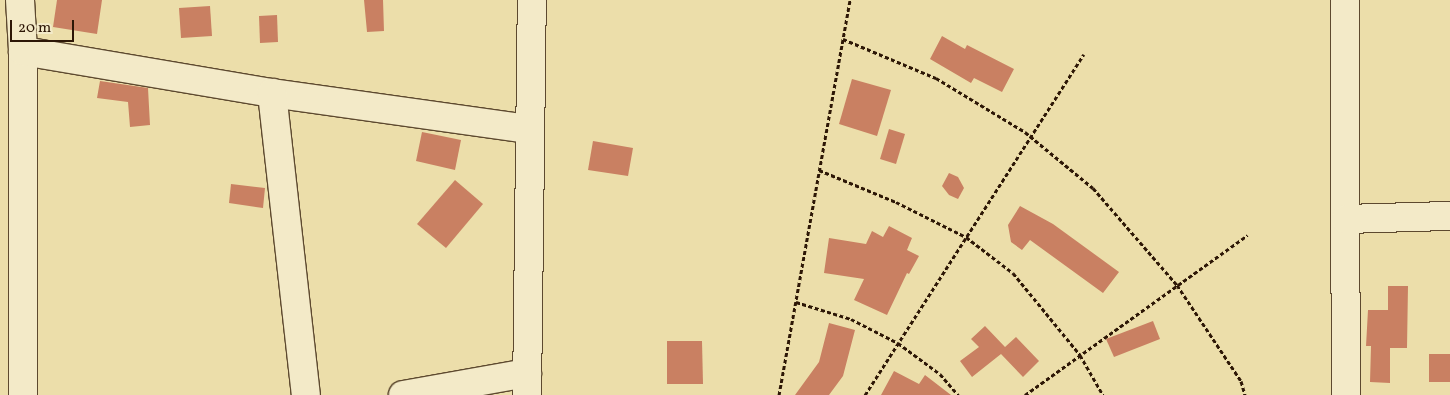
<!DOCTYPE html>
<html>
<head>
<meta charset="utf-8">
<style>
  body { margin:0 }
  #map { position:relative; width:1450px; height:395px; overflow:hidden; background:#ecdeaa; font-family:Vollkorn,serif }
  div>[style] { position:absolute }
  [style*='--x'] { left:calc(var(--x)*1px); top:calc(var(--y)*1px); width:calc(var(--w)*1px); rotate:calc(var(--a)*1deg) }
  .building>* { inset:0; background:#c98062 }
  .path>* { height:3px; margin-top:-1.5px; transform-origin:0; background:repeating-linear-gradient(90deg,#2d1706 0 4px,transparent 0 6.5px) }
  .roads { filter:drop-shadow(1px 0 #5d492f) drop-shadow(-1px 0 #5d492f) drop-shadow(0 1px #5d492f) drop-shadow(0 -1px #5d492f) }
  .minor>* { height:28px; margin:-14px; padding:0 14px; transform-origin:14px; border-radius:14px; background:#f3eac8 }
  span { translate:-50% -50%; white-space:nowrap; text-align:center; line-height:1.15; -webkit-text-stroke:4px #f3eac8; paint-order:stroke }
  .scale { position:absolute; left:10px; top:20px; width:64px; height:22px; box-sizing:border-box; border:2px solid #2d1706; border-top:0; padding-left:6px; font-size:15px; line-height:18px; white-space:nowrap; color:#2d1706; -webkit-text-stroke:4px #f3eac8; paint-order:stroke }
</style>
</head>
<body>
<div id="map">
  <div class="building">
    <div style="clip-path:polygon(57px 0,102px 0,97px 34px,53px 27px)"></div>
    <div style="clip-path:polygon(364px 0,383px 0,384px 31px,367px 32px)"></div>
    <div style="clip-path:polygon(210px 6px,212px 36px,181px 38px,179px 8px)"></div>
    <div style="clip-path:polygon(277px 15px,278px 42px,260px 43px,259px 16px)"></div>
    <div style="clip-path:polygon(942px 36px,965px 49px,967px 45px,1014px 69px,1002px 92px,974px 78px,971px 83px,930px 59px)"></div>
    <div style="clip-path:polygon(852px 79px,891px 90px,877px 136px,839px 124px)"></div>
    <div style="clip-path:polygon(100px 81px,148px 88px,150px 125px,130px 127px,128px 102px,97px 98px)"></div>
    <div style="clip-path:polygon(889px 129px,905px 134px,896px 164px,880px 159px)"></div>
    <div style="clip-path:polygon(422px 132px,461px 140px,455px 170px,416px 161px)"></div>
    <div style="clip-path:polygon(593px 141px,633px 148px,628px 176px,588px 170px)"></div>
    <div style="clip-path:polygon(949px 173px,958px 177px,964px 188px,958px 199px,949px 195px,942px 186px)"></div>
    <div style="clip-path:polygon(455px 180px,483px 204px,446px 248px,417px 224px)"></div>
    <div style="clip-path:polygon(231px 184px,265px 188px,263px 208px,229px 203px)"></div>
    <div style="clip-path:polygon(1020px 206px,1053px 224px,1119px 272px,1103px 293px,1030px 240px,1022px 250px,1011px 242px,1008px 225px)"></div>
    <div style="clip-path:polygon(889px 226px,912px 238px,907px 250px,919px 256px,909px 274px,907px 273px,887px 315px,854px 300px,864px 279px,824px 273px,829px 238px,866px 244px,872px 231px,883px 237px)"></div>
    <div style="clip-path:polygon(1388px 286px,1408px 286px,1407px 348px,1390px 348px,1390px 383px,1370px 382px,1371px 346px,1366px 346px,1368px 310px,1388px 310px)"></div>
    <div style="clip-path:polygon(1153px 321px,1160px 339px,1114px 357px,1106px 339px)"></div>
    <div style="clip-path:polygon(829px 323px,855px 330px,843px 376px,829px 395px,795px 395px,819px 362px)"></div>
    <div style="clip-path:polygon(985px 326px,1005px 347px,1016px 337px,1039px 361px,1023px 377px,1001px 354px,972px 377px,960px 361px,979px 347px,971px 339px)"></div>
    <div style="clip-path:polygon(667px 341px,702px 341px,703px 384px,667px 384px)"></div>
    <div style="clip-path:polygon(1429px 354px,1450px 354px,1450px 382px,1429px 382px)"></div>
    <div style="clip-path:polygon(894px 371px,919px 384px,925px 375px,951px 395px,881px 395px)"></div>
  </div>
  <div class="path">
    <div style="--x:843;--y:39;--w:101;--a:22.8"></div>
    <div style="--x:936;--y:78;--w:104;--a:31.2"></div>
    <div style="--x:1025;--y:132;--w:88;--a:39.5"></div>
    <div style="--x:1093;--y:188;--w:128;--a:49.1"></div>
    <div style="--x:1177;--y:285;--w:115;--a:56.3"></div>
    <div style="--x:1241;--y:381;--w:15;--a:74"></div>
    <div style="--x:819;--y:170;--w:83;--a:22.6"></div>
    <div style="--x:896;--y:202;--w:78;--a:26.6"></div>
    <div style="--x:966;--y:237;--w:59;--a:37.5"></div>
    <div style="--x:1013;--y:273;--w:106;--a:50.7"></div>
    <div style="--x:1080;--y:355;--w:46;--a:60.1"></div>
    <div style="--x:796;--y:302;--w:58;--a:17.2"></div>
    <div style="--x:851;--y:319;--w:53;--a:27.1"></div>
    <div style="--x:898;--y:343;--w:52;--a:36.4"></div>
    <div style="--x:940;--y:374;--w:28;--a:49"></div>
    <div style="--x:779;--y:395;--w:401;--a:-79.8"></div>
    <div style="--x:865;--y:395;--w:405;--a:-57.3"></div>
    <div style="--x:1025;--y:395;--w:274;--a:-35.7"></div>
  </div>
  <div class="roads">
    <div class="minor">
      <div style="--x:20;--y:0;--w:51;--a:86.6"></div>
      <div style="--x:23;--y:51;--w:344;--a:90"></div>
      <div style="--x:1345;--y:0;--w:395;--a:89.9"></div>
      <div style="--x:23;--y:51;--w:253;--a:9.6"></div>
      <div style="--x:272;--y:93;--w:260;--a:8"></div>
      <div style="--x:272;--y:93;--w:304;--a:83.6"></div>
      <div style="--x:1346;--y:219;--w:104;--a:-1.7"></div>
      <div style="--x:403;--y:395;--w:126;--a:-10.1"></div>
      <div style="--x:527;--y:395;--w:395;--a:-89.3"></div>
    </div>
  </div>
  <div class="scale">20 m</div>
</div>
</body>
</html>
